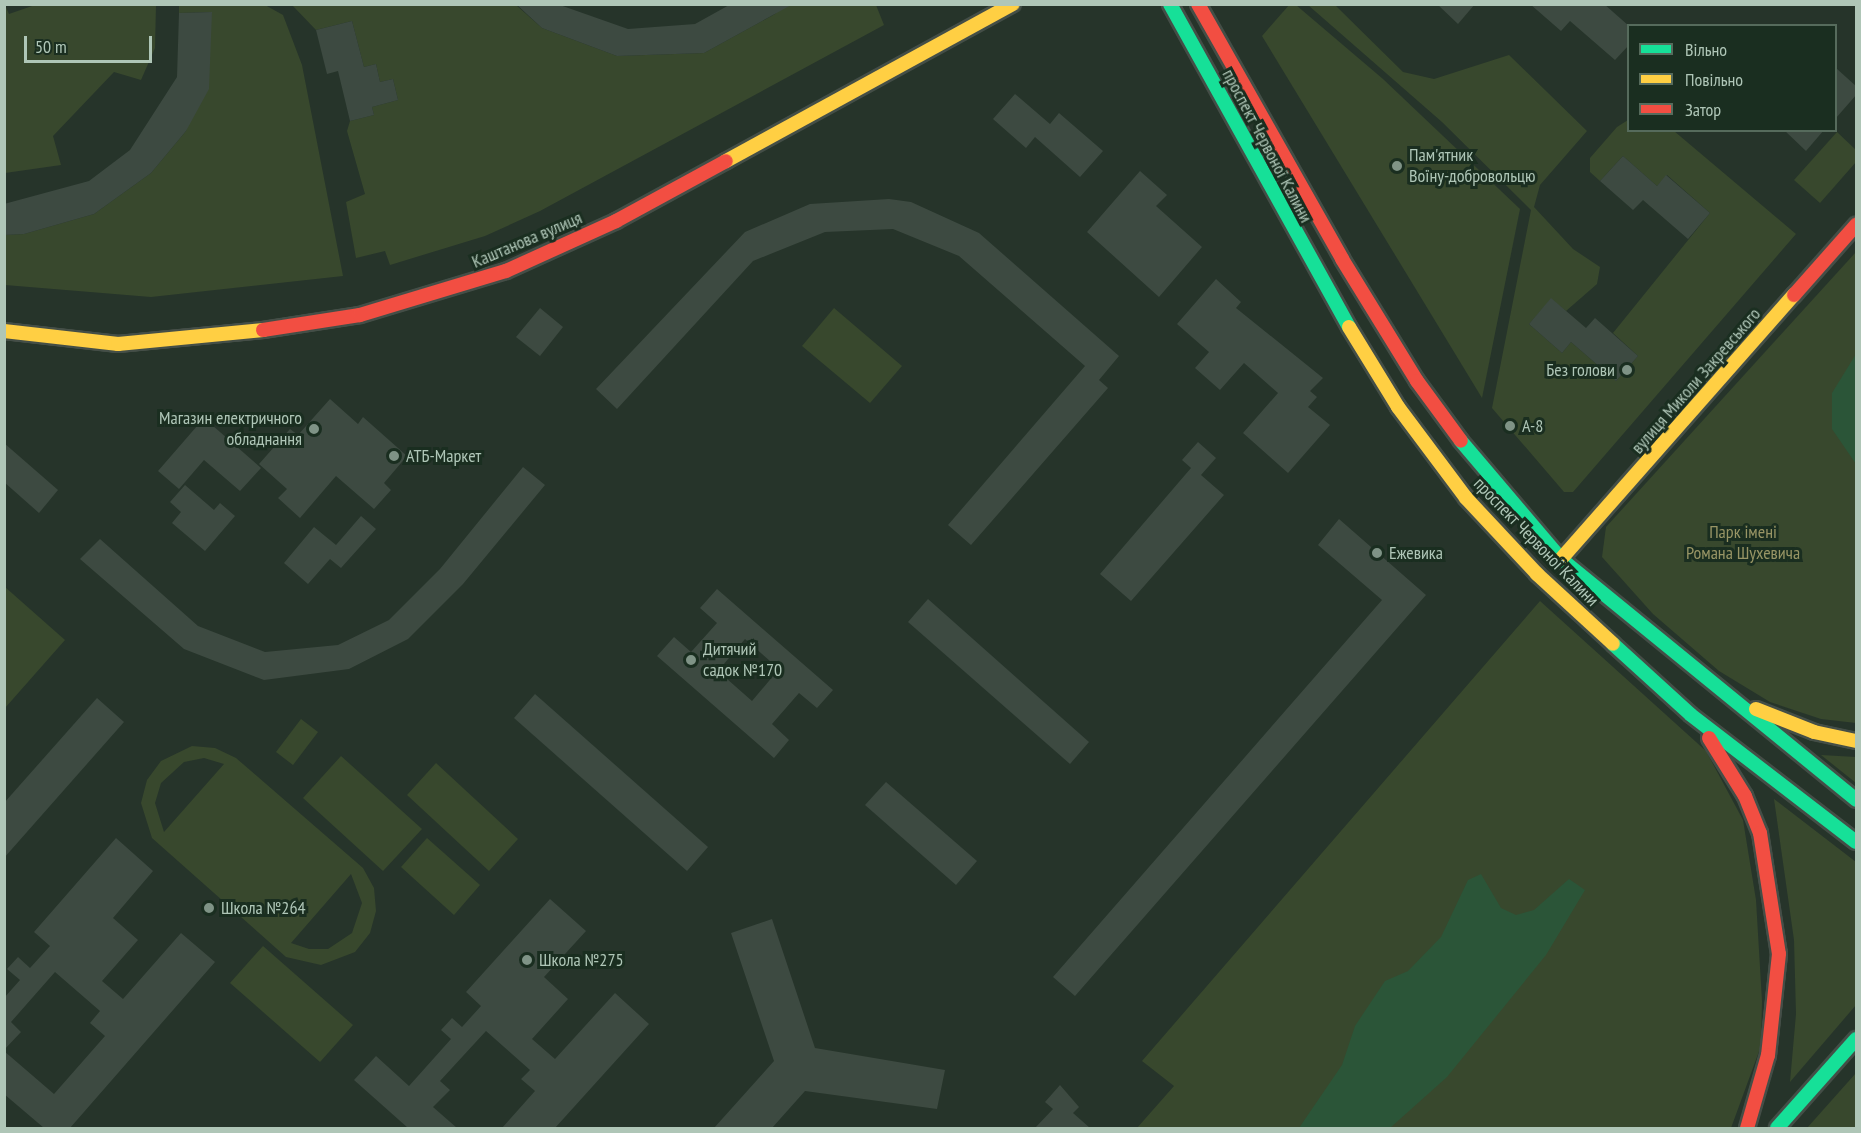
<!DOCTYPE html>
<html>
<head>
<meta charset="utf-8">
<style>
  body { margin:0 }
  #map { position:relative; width:1861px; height:1133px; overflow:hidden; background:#26342a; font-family:"PT Sans Narrow",sans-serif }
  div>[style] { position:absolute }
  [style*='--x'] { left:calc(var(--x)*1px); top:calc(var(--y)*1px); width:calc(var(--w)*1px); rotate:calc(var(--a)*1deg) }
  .green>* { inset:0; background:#38482d }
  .water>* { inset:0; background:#2b5538 }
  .building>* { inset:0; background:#3d4a41 }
  .roads { filter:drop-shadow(2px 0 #444e47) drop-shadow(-2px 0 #444e47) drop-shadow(0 2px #444e47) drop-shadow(0 -2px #444e47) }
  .fast>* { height:14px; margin:-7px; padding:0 7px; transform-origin:7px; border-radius:7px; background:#16e098 }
  .slow>* { height:14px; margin:-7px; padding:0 7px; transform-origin:7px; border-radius:7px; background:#ffcf43 }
  .jam>* { height:14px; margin:-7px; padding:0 7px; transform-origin:7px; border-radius:7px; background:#f24e42 }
  .dots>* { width:16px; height:16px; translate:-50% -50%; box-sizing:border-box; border:3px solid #1a2e20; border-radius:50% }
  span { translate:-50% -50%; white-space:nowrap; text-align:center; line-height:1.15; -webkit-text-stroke:6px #1a2e20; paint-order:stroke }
  .street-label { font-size:18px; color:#afc6b7 }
  .poi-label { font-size:18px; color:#afc6b7 }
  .left { translate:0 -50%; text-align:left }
  .right { translate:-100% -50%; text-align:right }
  .park-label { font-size:18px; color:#989565 }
  .frame { position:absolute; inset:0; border:6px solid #afc6b7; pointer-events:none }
  .legend { position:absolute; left:1627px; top:24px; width:210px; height:108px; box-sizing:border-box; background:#1a2e20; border:2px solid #566b5c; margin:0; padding:8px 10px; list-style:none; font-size:18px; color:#afc6b7 }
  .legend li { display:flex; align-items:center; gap:12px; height:30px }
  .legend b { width:30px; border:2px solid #566b5c }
  .scale { position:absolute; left:24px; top:36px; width:128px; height:27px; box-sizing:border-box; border:3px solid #afc6b7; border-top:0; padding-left:8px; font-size:18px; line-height:21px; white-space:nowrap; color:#afc6b7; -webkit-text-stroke:4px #1a2e20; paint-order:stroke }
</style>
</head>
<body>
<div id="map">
  <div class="green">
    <div style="clip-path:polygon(1290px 4px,1296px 5px,1383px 79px,1520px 209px,1482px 398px,1262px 36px)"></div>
    <div style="clip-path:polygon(5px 5px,9px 14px,35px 5px,156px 5px,155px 48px,141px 80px,114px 72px,53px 136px,61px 165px,5px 173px)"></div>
    <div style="clip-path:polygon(179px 5px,265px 5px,283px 15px,302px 65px,343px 276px,151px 297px,5px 285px,4px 235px,24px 234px,94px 214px,151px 173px,186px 131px,212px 12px,179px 13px)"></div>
    <div style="clip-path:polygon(292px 5px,516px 5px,542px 28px,617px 56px,704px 53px,775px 14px,783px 5px,876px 5px,884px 25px,540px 211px,485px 236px,390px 265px,385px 251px,356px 258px,346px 202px,365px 194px,347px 131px,350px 121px,374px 115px,372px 107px,398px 100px,393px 79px,380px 82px,376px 64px,364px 67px,352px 21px,316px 30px)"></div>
    <div style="clip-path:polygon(1308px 5px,1335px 5px,1403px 72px,1434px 79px,1509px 55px,1587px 131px,1540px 185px,1534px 207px,1573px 249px,1600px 267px,1597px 284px,1566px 311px,1551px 299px,1529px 324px,1562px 353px,1571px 342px,1616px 381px,1638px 356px,1613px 333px,1710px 213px,1667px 175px,1657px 186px,1623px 156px,1600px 181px,1590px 172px,1590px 158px,1617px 127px,1628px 120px,1628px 130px,1674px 131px,1796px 234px,1573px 492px,1564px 492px,1492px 408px,1531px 210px,1442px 122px)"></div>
    <div style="clip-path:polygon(1837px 132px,1856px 150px,1856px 162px,1820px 203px,1794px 180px)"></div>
    <div style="clip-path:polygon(1856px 252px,1856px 723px,1821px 719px,1770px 702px,1719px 671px,1653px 614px,1602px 557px,1606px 527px)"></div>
    <div style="clip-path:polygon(834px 308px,902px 366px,870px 403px,802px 346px)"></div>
    <div style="clip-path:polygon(5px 587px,65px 640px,5px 708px)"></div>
    <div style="clip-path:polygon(1540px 601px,1706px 751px,1743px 820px,1756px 900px,1762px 1001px,1761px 1046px,1731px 1128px,1137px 1128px,1174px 1086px,1142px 1061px)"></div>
    <div style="clip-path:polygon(301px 719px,318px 732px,293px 765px,276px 752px)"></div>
    <div style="clip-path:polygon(evenodd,192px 746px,215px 748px,236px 758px,363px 868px,374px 888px,376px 911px,370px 933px,355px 952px,321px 965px,286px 957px,152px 838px,141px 803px,147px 780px,161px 761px,192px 746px,204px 758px,224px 764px,164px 832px,155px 803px,161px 783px,184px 762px,204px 758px,192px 746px,351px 874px,362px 903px,352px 933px,328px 949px,309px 949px,291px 943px,351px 874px)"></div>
    <div style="clip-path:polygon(1821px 755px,1856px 757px,1856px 783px)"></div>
    <div style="clip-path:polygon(341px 756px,422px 829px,383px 871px,303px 798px)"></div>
    <div style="clip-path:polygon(436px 763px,518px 839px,489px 871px,407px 795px)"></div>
    <div style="clip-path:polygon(1774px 799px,1856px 862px,1856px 1005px,1790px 1082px,1796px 1014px,1794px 940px)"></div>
    <div style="clip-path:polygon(427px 838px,480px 885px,454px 915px,401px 867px)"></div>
    <div style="clip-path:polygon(263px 946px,353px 1025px,320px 1062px,230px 983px)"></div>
    <div style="clip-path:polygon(1856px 1073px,1856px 1128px,1807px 1128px)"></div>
  </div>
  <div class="water">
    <div style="clip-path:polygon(1856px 354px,1856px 464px,1832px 429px,1832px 393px)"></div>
    <div style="clip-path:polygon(1481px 874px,1501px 908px,1516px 915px,1534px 910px,1569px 879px,1585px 890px,1546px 955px,1447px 1077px,1390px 1128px,1299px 1128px,1342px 1065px,1355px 1026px,1385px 981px,1408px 971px,1441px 937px,1468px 880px)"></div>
  </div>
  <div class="building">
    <div style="clip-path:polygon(516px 4px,557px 4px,628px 29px,695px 24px,731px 4px,793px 4px,704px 53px,617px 56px,542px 28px)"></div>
    <div style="clip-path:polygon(1437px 4px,1475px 4px,1458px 24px)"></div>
    <div style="clip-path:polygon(1530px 4px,1604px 4px,1629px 26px,1629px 45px,1615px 60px,1570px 21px,1561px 31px)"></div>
    <div style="clip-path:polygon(212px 12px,209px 89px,186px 131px,151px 173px,94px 214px,24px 234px,4px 235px,4px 204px,89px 181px,130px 150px,177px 77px,179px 13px)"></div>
    <div style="clip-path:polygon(352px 21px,364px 67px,376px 64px,380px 82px,393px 79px,398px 100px,372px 107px,374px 115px,350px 121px,338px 71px,327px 74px,316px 30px)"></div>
    <div style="clip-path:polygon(1836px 68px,1857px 87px,1857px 94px,1836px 118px)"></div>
    <div style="clip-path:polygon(1015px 94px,1050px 124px,1059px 113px,1103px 151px,1080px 177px,1035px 137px,1026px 148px,993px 119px)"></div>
    <div style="clip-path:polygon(1784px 130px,1824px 130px,1806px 151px)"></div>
    <div style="clip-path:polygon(1623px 156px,1657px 186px,1666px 175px,1710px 213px,1688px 239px,1643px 200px,1633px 210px,1600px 181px)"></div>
    <div style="clip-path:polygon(1140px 171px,1167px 195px,1156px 206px,1202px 247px,1159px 297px,1087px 232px)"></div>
    <div style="clip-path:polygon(889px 199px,911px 202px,979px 233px,1119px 356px,1099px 380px,1108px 388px,971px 545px,948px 525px,1085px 366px,959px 256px,893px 229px,825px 232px,753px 261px,617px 409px,596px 389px,745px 232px,810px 204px)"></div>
    <div style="clip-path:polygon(1216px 279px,1241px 302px,1236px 308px,1323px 378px,1310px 391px,1317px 397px,1308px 407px,1330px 425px,1288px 473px,1243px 433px,1278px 393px,1244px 363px,1220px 390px,1195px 368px,1209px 352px,1177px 324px)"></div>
    <div style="clip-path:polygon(1551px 298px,1586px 328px,1595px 318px,1638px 356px,1616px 381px,1571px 342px,1562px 353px,1529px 324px)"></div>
    <div style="clip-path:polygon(540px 308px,563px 327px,540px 356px,516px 337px)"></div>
    <div style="clip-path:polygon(330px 399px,358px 424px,363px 417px,407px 456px,384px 483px,391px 490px,374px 509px,336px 476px,300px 518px,278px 498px,287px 489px,259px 464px,290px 429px,298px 435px)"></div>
    <div style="clip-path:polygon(204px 418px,261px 468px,240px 491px,204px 460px,179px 489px,158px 471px)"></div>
    <div style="clip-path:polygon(1198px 442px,1216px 458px,1201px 475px,1224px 495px,1131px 601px,1100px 574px,1191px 468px,1182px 460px)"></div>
    <div style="clip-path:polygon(4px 443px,58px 490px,39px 513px,4px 482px)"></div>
    <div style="clip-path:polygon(523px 467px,545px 485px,463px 584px,408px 639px,349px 669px,264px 680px,184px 649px,80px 559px,100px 539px,198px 626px,265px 652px,338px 645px,389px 620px,440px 569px)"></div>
    <div style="clip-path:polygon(185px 485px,214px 510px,220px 503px,235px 516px,205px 551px,172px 523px,181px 512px,170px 502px)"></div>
    <div style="clip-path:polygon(361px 516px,376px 529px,341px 568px,330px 559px,308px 584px,284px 563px,314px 527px,336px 545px)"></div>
    <div style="clip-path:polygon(1339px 519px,1426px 595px,1075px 996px,1053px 977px,1382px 600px,1318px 545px)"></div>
    <div style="clip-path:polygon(evenodd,717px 589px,833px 690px,817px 708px,799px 693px,772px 724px,789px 740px,774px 758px,657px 656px,674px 637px,691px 652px,717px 623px,700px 608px,717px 589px,745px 639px,779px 669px,752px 701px,718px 671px,745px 639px)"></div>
    <div style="clip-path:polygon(928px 599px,1089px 742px,1070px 764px,908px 622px)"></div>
    <div style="clip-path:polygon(535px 694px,708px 847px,687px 871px,514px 718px)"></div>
    <div style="clip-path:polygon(97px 698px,124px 722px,4px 858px,4px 803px)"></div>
    <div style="clip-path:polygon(886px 782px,977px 861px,956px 885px,865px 805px)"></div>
    <div style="clip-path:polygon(116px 838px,153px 871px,113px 918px,138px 940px,102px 981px,123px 999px,181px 933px,215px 962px,70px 1128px,44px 1128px,4px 1094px,4px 1051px,54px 1094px,105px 1036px,90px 1023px,100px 1011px,55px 972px,11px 1022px,21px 1032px,4px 1050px,4px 998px,20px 980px,7px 969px,18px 957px,30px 968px,50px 946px,34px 932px)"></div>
    <div style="clip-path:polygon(550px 899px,586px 931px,544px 977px,568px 999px,532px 1039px,555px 1059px,615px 993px,649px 1024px,555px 1128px,502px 1128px,535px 1091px,521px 1079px,530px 1070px,486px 1031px,440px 1081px,450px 1090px,433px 1107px,457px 1128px,408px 1128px,354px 1080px,376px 1056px,409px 1086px,451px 1039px,441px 1030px,452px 1018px,462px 1027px,481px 1006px,466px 992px)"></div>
    <div style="clip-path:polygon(772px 919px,815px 1048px,945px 1070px,937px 1109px,805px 1091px,772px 1128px,714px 1128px,774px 1061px,731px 933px)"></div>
    <div style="clip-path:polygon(1060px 1085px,1079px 1107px,1073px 1113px,1090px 1128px,1035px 1128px,1053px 1109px,1045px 1102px)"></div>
  </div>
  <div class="roads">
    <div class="fast">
      <div style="--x:1170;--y:4;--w:369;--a:61"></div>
      <div style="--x:1461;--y:441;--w:155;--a:49.7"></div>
      <div style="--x:1561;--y:559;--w:381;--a:39.2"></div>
      <div style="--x:1613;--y:644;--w:105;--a:42.3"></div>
      <div style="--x:1691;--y:715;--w:208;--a:37.6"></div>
      <div style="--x:1777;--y:1128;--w:119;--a:-48.4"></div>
    </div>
    <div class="slow">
      <div style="--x:726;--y:161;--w:327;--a:-28.7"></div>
      <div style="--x:1349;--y:327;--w:94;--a:58.5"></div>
      <div style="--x:1398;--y:407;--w:114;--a:53.2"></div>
      <div style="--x:1466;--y:498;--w:104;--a:46.9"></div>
      <div style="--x:1537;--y:574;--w:103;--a:42.6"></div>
      <div style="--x:4;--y:331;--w:115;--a:6.5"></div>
      <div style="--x:118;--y:344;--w:146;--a:-5.5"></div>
      <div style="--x:1561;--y:559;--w:352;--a:-48.6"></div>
      <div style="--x:1756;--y:709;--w:62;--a:21.6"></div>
      <div style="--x:1814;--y:732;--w:43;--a:12.1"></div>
    </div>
    <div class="jam">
      <div style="--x:1198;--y:4;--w:293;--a:60.5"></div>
      <div style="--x:1342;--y:259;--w:143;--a:58.4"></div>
      <div style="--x:1417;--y:381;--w:74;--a:53.7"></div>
      <div style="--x:1794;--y:295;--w:94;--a:-48.5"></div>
      <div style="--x:263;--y:330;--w:98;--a:-8.8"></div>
      <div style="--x:360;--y:315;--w:152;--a:-16.8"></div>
      <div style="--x:506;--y:271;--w:121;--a:-24.4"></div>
      <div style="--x:616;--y:221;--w:125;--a:-28.6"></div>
      <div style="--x:1709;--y:738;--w:68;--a:58.2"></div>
      <div style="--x:1745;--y:796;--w:40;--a:68"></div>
      <div style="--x:1760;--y:833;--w:122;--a:81.1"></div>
      <div style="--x:1779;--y:954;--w:102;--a:96.2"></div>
      <div style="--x:1768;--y:1055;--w:76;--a:106"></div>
    </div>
  </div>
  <div class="dots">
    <div style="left:1397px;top:166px;background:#7f9386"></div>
    <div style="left:1627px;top:370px;background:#7f9386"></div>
    <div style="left:1510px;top:426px;background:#7f9386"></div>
    <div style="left:314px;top:429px;background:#7f9386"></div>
    <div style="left:394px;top:456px;background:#7f9386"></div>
    <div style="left:1377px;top:553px;background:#7f9386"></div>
    <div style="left:691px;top:660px;background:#7f9386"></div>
    <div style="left:209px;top:908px;background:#7f9386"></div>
    <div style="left:527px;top:960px;background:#7f9386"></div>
  </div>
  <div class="street-label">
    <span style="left:1267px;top:146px;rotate:62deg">проспект Червоної Калини</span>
    <span style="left:527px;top:240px;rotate:-23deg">Каштанова вулиця</span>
    <span style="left:1696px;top:381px;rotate:-49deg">вулиця Миколи Закревського</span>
    <span style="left:1536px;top:542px;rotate:46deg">проспект Червоної Калини</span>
  </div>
  <div class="poi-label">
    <span class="left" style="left:1409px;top:166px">Пам'ятник<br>Воїну-добровольцю</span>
    <span class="right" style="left:1615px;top:370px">Без голови</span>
    <span class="right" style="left:302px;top:429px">Магазин електричного<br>обладнання</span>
    <span class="left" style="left:1522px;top:426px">А-8</span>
    <span class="left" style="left:406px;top:456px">АТБ-Маркет</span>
    <span class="left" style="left:1389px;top:553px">Ежевика</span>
    <span class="left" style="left:703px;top:660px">Дитячий<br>садок №170</span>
    <span class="left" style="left:221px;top:908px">Школа №264</span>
    <span class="left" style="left:539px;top:960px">Школа №275</span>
  </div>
  <div class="park-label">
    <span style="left:1743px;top:543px">Парк імені<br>Романа Шухевича</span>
  </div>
  <div class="frame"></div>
  <ul class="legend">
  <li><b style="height:8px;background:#16e098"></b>Вільно</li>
  <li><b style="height:8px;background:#ffcf43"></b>Повільно</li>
  <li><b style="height:8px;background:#f24e42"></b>Затор</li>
  </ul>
  <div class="scale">50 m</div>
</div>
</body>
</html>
